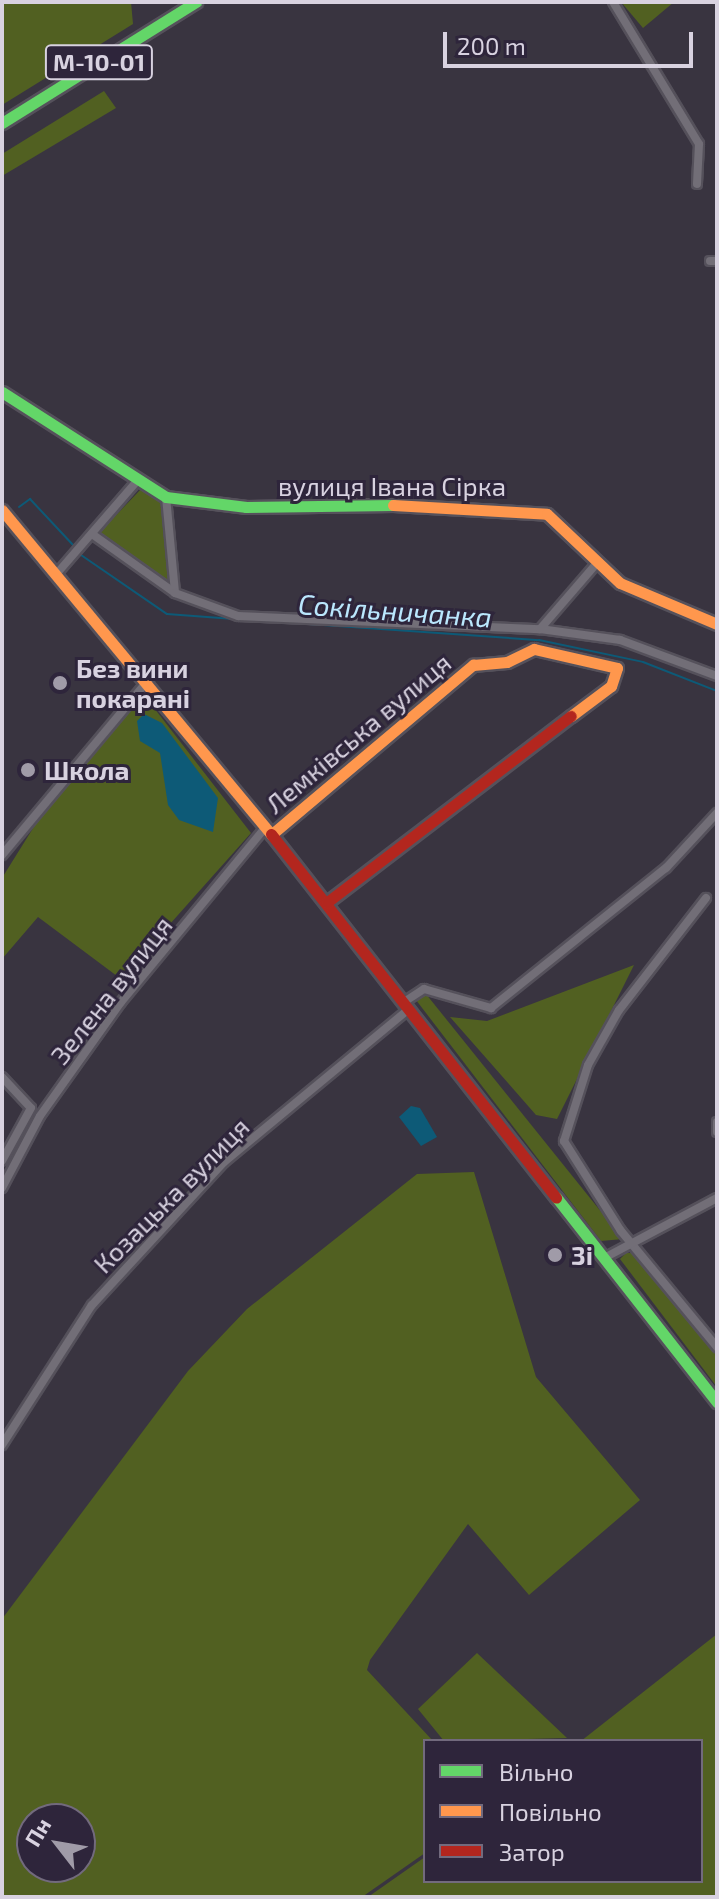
<!DOCTYPE html>
<html>
<head>
<meta charset="utf-8">
<style>
  body { margin:0 }
  #map { position:relative; width:719px; height:1899px; overflow:hidden; background:#393440; font-family:"Exo 2",sans-serif }
  div>[style] { position:absolute }
  [style*='--x'] { left:calc(var(--x)*1px); top:calc(var(--y)*1px); width:calc(var(--w)*1px); rotate:calc(var(--a)*1deg) }
  .green>* { inset:0; background:#516021 }
  .water>* { inset:0; background:#0d5a77 }
  .stream>* { height:2px; margin:-1px; padding:0 1px; transform-origin:1px; border-radius:1px; background:#0d5a77 }
  .roads { filter:drop-shadow(2px 0 #55515b) drop-shadow(-2px 0 #55515b) drop-shadow(0 2px #55515b) drop-shadow(0 -2px #55515b) }
  .street>* { height:8px; margin:-4px; padding:0 4px; transform-origin:4px; border-radius:4px; background:#726e77 }
  .fast>* { height:11px; margin:-5.5px; padding:0 5.5px; transform-origin:5.5px; border-radius:5.5px; background:#63d668 }
  .slow>* { height:11px; margin:-5.5px; padding:0 5.5px; transform-origin:5.5px; border-radius:5.5px; background:#ff974d }
  .jam>* { height:11px; margin:-5.5px; padding:0 5.5px; transform-origin:5.5px; border-radius:5.5px; background:#b3261e }
  .dots>* { width:22px; height:22px; translate:-50% -50%; box-sizing:border-box; border:4px solid #2e253b; border-radius:50% }
  span { translate:-50% -50%; white-space:nowrap; text-align:center; line-height:1.15; -webkit-text-stroke:6px #2e253b; paint-order:stroke }
  .shield-label span { padding:2px 6px; background:#2e253b; border:2px solid; border-radius:6px; -webkit-text-stroke-width:0 }
  .shield-label { font-size:24px; color:#d8d2e0; font-weight:700 }
  .street-label { font-size:26px; color:#d8d2e0 }
  .poi-label { font-size:26px; color:#d8d2e0; font-weight:700 }
  .left { translate:0 -50%; text-align:left }
  .water-label { font-size:28px; color:#bae7fd; font-style:italic }
  .frame { position:absolute; inset:0; border:4px solid #d8d2e0; pointer-events:none }
  .legend { position:absolute; left:423px; top:1739px; width:280px; height:144px; box-sizing:border-box; background:#2e253b; border:2px solid #726a7d; margin:0; padding:10px 14px; list-style:none; font-size:24px; color:#d8d2e0 }
  .legend li { display:flex; align-items:center; gap:16px; height:40px }
  .legend b { width:40px; border:2px solid #726a7d }
  .north { position:absolute; left:16px; top:1803px; width:80px; height:80px; box-sizing:border-box; background:#2e253b; border:2px solid #726a7d; border-radius:50%; rotate:301deg; font-size:22px; font-weight:700; line-height:32px; text-align:center; color:#d8d2e0 }
  .north::after { content:''; display:block; margin:auto; width:28px; height:36px; background:#a09ba8; clip-path:polygon(50% 0,100% 100%,50% 72%,0 100%) }
  .scale { position:absolute; left:443px; top:32px; width:250px; height:36px; box-sizing:border-box; border:4px solid #d8d2e0; border-top:0; padding-left:10px; font-size:24px; line-height:28px; white-space:nowrap; color:#d8d2e0; -webkit-text-stroke:6px #2e253b; paint-order:stroke }
</style>
</head>
<body>
<div id="map">
  <div class="green">
    <div style="clip-path:polygon(2px 2px,131px 2px,133px 24px,2px 105px)"></div>
    <div style="clip-path:polygon(621px 2px,674px 2px,643px 28px)"></div>
    <div style="clip-path:polygon(104px 91px,116px 108px,2px 176px,2px 154px)"></div>
    <div style="clip-path:polygon(143px 487px,162px 497px,169px 588px,97px 535px)"></div>
    <div style="clip-path:polygon(144px 695px,251px 833px,121px 979px,38px 917px,2px 959px,2px 878px,40px 817px)"></div>
    <div style="clip-path:polygon(634px 965px,557px 1119px,536px 1115px,450px 1017px,487px 1021px)"></div>
    <div style="clip-path:polygon(426px 994px,623px 1239px,601px 1241px,416px 1000px)"></div>
    <div style="clip-path:polygon(evenodd,474px 1172px,536px 1377px,640px 1500px,529px 1595px,468px 1524px,370px 1660px,367px 1670px,433px 1741px,425px 1741px,425px 1853px,362px 1897px,2px 1897px,2px 1619px,188px 1371px,247px 1309px,417px 1174px,474px 1172px,32px 1819px,80px 1819px,80px 1867px,32px 1867px,32px 1819px)"></div>
    <div style="clip-path:polygon(626px 1253px,637px 1253px,715px 1353px,717px 1387px,620px 1259px)"></div>
    <div style="clip-path:polygon(717px 1634px,717px 1897px,368px 1897px,425px 1857px,425px 1881px,701px 1881px,701px 1741px,581px 1741px)"></div>
    <div style="clip-path:polygon(477px 1653px,567px 1738px,444px 1741px,418px 1709px)"></div>
  </div>
  <div class="water">
    <div style="clip-path:polygon(144px 714px,162px 723px,218px 798px,213px 832px,179px 820px,168px 805px,160px 753px,140px 741px,137px 721px)"></div>
    <div style="clip-path:polygon(411px 1106px,420px 1108px,437px 1137px,421px 1146px,399px 1117px)"></div>
  </div>
  <div class="stream">
    <div style="--x:19;--y:507;--w:14;--a:-36"></div>
    <div style="--x:30;--y:499;--w:63;--a:46.9"></div>
    <div style="--x:81;--y:555;--w:104;--a:34.5"></div>
    <div style="--x:167;--y:614;--w:67;--a:4.3"></div>
    <div style="--x:280;--y:622;--w:260;--a:4"></div>
    <div style="--x:539;--y:640;--w:106;--a:11.9"></div>
    <div style="--x:643;--y:662;--w:79;--a:21.4"></div>
  </div>
  <div class="roads">
    <div class="street">
      <div style="--x:613;--y:2;--w:166;--a:58.8"></div>
      <div style="--x:699;--y:144;--w:40;--a:92.9"></div>
      <div style="--x:710;--y:261;--w:7;--a:0"></div>
      <div style="--x:166;--y:497;--w:96;--a:84.6"></div>
      <div style="--x:92;--y:534;--w:102;--a:35.4"></div>
      <div style="--x:175;--y:593;--w:67;--a:20.1"></div>
      <div style="--x:238;--y:616;--w:302;--a:2.5"></div>
      <div style="--x:540;--y:629;--w:81;--a:7.8"></div>
      <div style="--x:620;--y:640;--w:103;--a:20.4"></div>
      <div style="--x:59;--y:571;--w:119;--a:-49.1"></div>
      <div style="--x:540;--y:629;--w:87;--a:-49.2"></div>
      <div style="--x:2;--y:855;--w:229;--a:-50.1"></div>
      <div style="--x:706;--y:898;--w:142;--a:127.8"></div>
      <div style="--x:619;--y:1010;--w:63;--a:119.4"></div>
      <div style="--x:588;--y:1065;--w:80;--a:107.5"></div>
      <div style="--x:564;--y:1141;--w:107;--a:57.7"></div>
      <div style="--x:621;--y:1231;--w:151;--a:50.4"></div>
      <div style="--x:404;--y:1002;--w:24;--a:-33"></div>
      <div style="--x:424;--y:989;--w:70;--a:15.8"></div>
      <div style="--x:491;--y:1008;--w:224;--a:-38.7"></div>
      <div style="--x:666;--y:868;--w:75;--a:-47.2"></div>
      <div style="--x:2;--y:1077;--w:42;--a:46.9"></div>
      <div style="--x:31;--y:1108;--w:60;--a:118.7"></div>
      <div style="--x:717;--y:1122;--w:10;--a:90"></div>
      <div style="--x:2;--y:1188;--w:81;--a:-62.2"></div>
      <div style="--x:40;--y:1116;--w:140;--a:-54.6"></div>
      <div style="--x:121;--y:1002;--w:227;--a:-50.4"></div>
      <div style="--x:606;--y:1257;--w:126;--a:-28"></div>
      <div style="--x:2;--y:1445;--w:166;--a:-57.3"></div>
      <div style="--x:92;--y:1305;--w:195;--a:-47.3"></div>
      <div style="--x:224;--y:1162;--w:240;--a:-39.6"></div>
    </div>
    <div class="fast">
      <div style="--x:2;--y:123;--w:229;--a:-32"></div>
      <div style="--x:2;--y:392;--w:195;--a:32.6"></div>
      <div style="--x:166;--y:497;--w:81;--a:7.1"></div>
      <div style="--x:246;--y:507;--w:147;--a:-0.8"></div>
      <div style="--x:556;--y:1197;--w:261;--a:51.9"></div>
    </div>
    <div class="slow">
      <div style="--x:393;--y:505;--w:154;--a:3.3"></div>
      <div style="--x:547;--y:514;--w:100;--a:43.4"></div>
      <div style="--x:620;--y:583;--w:105;--a:22.9"></div>
      <div style="--x:2;--y:510;--w:421;--a:50.3"></div>
      <div style="--x:272;--y:834;--w:263;--a:-40.1"></div>
      <div style="--x:473;--y:665;--w:34;--a:-5"></div>
      <div style="--x:507;--y:662;--w:30;--a:-26"></div>
      <div style="--x:534;--y:649;--w:85;--a:12.9"></div>
      <div style="--x:617;--y:668;--w:19;--a:108"></div>
      <div style="--x:611;--y:686;--w:50;--a:143.1"></div>
    </div>
    <div class="jam">
      <div style="--x:271;--y:834;--w:462;--a:51.9"></div>
      <div style="--x:326;--y:903;--w:308;--a:-37.4"></div>
    </div>
  </div>
  <div class="dots">
    <div style="left:60px;top:683px;background:#a09ba8"></div>
    <div style="left:28px;top:770px;background:#a09ba8"></div>
    <div style="left:555px;top:1255px;background:#a09ba8"></div>
  </div>
  <div class="shield-label">
    <span style="left:99px;top:62px">М-10-01</span>
  </div>
  <div class="street-label">
    <span style="left:392px;top:486px">вулиця Івана Сірка</span>
    <span style="left:358px;top:733px;rotate:-40deg">Лемківська вулиця</span>
    <span style="left:111px;top:990px;rotate:-52deg">Зелена вулиця</span>
    <span style="left:171px;top:1195px;rotate:-45deg">Козацька вулиця</span>
  </div>
  <div class="poi-label">
    <span class="left" style="left:76px;top:683px">Без вини<br>покарані</span>
    <span class="left" style="left:44px;top:770px">Школа</span>
    <span class="left" style="left:571px;top:1255px">3і</span>
  </div>
  <div class="water-label">
    <span style="left:395px;top:610px;rotate:4deg">Сокільничанка</span>
  </div>
  <div class="frame"></div>
  <ul class="legend">
  <li><b style="height:10px;background:#63d668"></b>Вільно</li>
  <li><b style="height:10px;background:#ff974d"></b>Повільно</li>
  <li><b style="height:10px;background:#b3261e"></b>Затор</li>
  </ul>
  <div class="north">Пн</div>
  <div class="scale">200 m</div>
</div>
</body>
</html>
